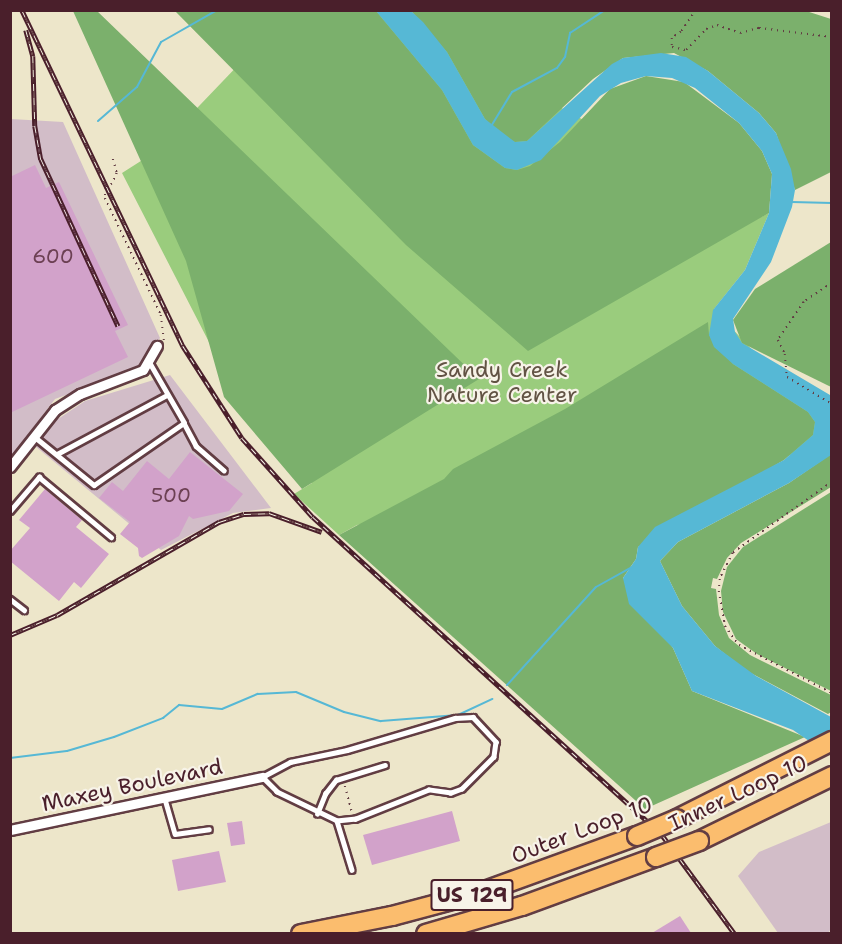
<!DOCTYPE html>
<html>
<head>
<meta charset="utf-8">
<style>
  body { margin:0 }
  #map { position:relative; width:842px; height:944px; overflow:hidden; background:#ede6ca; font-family:"Shantell Sans",sans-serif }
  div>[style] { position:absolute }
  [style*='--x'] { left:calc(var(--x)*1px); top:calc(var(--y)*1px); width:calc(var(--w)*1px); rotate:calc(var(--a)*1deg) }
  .industrial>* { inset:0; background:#d2bdc8 }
  .green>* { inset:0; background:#9acc7d }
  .forest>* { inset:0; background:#7bb06c }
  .water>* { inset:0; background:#56b8d5 }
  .stream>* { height:2px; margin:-1px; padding:0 1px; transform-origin:1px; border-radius:1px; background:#56b8d5 }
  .building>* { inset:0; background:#d2a2ca }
  .path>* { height:1.5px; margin-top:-0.75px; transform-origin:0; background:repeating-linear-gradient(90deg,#623d43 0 1.5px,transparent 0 6px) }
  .roads { filter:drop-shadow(2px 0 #623d43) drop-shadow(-2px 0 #623d43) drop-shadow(0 2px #623d43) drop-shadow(0 -2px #623d43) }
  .service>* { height:4.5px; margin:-2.25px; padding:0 2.25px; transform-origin:2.25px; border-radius:2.25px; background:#fff }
  .minor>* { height:9px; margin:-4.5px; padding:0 4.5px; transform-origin:4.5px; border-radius:4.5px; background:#fff }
  .motorway>* { height:18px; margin:-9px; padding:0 9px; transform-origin:9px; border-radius:9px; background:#fbbd6e }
  .rail>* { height:4.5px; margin-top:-2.25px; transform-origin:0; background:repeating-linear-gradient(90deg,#f7f3e8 0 7px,#4a1f2b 0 14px); box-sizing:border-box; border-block:2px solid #4a1f2b }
  .bridges { filter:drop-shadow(2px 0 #623d43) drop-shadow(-2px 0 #623d43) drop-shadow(0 2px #623d43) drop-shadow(0 -2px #623d43) }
  .motorway-bridge>* { height:18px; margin:-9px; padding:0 9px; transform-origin:9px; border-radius:9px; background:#fbbd6e }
  span { translate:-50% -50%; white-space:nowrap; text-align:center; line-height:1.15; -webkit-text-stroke:4.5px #f7f3e8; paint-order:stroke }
  .number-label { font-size:20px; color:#6c4053 }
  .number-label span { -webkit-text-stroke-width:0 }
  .shield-label span { padding:2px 4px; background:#f7f3e8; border:2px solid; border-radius:4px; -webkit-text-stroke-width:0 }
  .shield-label { font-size:21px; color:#4a1f2b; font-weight:700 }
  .park-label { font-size:22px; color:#625344 }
  .street-label { font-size:22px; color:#4a1f2b }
  .frame { position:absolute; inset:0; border:12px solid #4a1f2b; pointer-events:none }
</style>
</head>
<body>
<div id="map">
  <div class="industrial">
    <div style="clip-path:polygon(11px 119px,63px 122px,160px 338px,138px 369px,55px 399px,11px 457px)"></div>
    <div style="clip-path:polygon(170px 375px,271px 508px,233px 513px,161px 550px,35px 446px,52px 423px,85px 401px)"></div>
    <div style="clip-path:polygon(831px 822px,831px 929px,828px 933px,778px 933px,738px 876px,759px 852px)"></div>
  </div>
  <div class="green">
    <div style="clip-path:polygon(299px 11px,384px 11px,761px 217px,769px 213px,745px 270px,714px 309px,831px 435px,829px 449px,357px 525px,339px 535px,294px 494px,312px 483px,228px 379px,122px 173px,155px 152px,268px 34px)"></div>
  </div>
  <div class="forest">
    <div style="clip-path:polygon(803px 10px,831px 19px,831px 172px,795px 190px,776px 133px,759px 113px,708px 71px,674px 53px,623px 58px,593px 79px,527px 141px,515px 142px,505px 138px,485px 119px,447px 52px,411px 11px)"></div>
    <div style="clip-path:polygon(73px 11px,97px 11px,479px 379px,302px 489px,224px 397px,186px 261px)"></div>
    <div style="clip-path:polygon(175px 11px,376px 11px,442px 90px,473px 145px,505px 168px,517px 170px,530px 166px,560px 142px,610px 89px,646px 76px,684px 82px,739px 123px,762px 151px,772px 174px,769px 213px,528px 351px,406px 245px)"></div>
    <div style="clip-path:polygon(831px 242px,831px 387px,742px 343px,733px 320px,755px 289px)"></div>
    <div style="clip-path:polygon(708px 322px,709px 335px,733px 364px,808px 412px,815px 422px,813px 435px,784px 460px,638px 547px,636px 559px,623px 578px,673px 648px,692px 691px,805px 737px,645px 809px,339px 535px,444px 479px,453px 469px,565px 409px)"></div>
    <div style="clip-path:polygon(831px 454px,831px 487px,741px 543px,727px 558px,717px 579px,713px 578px,711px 588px,716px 589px,719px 615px,729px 638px,750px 655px,831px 695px,831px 712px,828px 714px,745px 670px,715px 646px,682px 606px,660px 561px,678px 542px,789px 483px)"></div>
    <div style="clip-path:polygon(831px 492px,831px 691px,757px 654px,736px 639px,723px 612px,721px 591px,727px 567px,743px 547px)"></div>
  </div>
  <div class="water">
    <div style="clip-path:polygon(376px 11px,411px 11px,423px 22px,447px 52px,485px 119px,515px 142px,527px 141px,612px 64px,623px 58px,661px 53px,686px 57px,708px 71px,759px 113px,776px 133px,791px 169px,795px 190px,792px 207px,771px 262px,733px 319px,735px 332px,742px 343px,830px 395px,831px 455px,789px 483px,678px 542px,660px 561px,682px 606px,715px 646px,756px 676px,831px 717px,831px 756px,793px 730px,692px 691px,673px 648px,629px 604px,623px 578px,636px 559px,638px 547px,655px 527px,784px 460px,813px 435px,815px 422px,808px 412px,733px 364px,714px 347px,709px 335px,713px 310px,745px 270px,769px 213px,772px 174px,762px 151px,739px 123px,695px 88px,672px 78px,646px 76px,621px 83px,600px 96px,541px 160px,517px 170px,505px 168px,473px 145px,442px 90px)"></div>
  </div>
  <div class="stream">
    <div style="--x:98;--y:121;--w:52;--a:-41.1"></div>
    <div style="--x:137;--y:87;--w:51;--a:-61.9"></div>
    <div style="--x:161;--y:42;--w:64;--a:-29.7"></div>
    <div style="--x:490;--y:128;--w:42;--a:-58.6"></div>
    <div style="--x:512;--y:92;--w:51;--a:-28.1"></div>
    <div style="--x:557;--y:68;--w:14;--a:-54"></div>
    <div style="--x:565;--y:57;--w:25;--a:-78"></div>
    <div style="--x:570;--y:33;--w:42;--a:-33.3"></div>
    <div style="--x:792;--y:202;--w:40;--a:1.4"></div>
    <div style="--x:507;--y:685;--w:132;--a:-47.8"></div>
    <div style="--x:596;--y:587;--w:41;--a:-29.1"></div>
    <div style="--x:10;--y:758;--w:57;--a:-7"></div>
    <div style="--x:67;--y:751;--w:49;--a:-16.6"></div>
    <div style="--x:114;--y:737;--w:53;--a:-21.2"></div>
    <div style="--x:163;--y:718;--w:21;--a:-39"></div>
    <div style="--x:179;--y:705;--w:43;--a:5.3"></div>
    <div style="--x:222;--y:709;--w:39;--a:-23"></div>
    <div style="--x:258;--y:694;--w:38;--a:-3"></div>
    <div style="--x:296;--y:692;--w:52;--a:22.6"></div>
    <div style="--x:344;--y:712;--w:38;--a:14"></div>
    <div style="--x:381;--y:721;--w:77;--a:-4.5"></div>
    <div style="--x:458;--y:715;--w:38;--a:-25"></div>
  </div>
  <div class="building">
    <div style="clip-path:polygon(35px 165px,46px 188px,59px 182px,128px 325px,115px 331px,128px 357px,10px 413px,10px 177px)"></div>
    <div style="clip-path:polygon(190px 452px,243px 494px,229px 511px,193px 519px,189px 516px,179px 536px,142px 558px,139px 556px,138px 548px,120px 534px,130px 522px,99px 498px,112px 482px,123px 491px,147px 461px,169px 479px)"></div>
    <div style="clip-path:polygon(45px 489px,82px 520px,76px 527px,109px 554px,81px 588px,74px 582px,59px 601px,10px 561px,10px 551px,30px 528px,19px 520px)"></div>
    <div style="clip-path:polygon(452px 811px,460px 841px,372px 865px,363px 835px)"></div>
    <div style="clip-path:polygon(242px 821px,245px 844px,231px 846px,227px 823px)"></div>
    <div style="clip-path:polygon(219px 851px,226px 882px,178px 891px,172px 860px)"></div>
    <div style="clip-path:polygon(680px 916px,691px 933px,652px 933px)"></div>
  </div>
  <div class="path">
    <div style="--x:696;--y:10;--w:27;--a:124"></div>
    <div style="--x:681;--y:32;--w:11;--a:146"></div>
    <div style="--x:672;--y:38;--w:9;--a:90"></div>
    <div style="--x:672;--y:47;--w:14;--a:12"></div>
    <div style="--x:686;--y:50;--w:29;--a:-46"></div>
    <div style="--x:706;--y:29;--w:12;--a:-20"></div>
    <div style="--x:717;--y:25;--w:24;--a:19"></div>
    <div style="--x:740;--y:33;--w:20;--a:-15"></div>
    <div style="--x:759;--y:28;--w:74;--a:7"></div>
    <div style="--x:113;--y:159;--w:15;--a:74"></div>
    <div style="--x:117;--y:173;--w:12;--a:114"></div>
    <div style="--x:112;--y:184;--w:7;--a:146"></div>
    <div style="--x:106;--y:188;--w:10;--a:96"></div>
    <div style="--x:105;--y:198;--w:130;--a:64.4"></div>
    <div style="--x:161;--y:315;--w:26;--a:83"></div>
    <div style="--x:832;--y:283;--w:34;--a:146"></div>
    <div style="--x:804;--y:302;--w:46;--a:124.4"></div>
    <div style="--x:778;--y:340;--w:16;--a:63"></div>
    <div style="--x:785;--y:354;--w:23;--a:85"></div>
    <div style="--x:787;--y:377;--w:52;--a:31"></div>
    <div style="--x:832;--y:482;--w:122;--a:144.4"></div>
    <div style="--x:733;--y:553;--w:29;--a:117"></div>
    <div style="--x:720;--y:579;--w:12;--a:95"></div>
    <div style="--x:719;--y:591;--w:36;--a:80"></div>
    <div style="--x:725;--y:626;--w:24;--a:54"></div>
    <div style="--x:739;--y:645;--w:105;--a:27.3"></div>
    <div style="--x:345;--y:786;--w:28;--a:75"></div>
  </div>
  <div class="roads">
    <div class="service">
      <div style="--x:184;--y:423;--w:26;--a:62"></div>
      <div style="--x:196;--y:446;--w:37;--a:41"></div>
      <div style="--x:35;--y:437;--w:76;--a:39.1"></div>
      <div style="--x:94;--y:485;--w:109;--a:-34.6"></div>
      <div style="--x:184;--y:423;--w:68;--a:-120"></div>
      <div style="--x:57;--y:454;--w:125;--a:-28.2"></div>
      <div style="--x:10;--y:511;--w:45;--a:-49.5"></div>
      <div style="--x:39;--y:477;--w:94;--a:39.8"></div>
      <div style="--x:10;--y:599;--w:18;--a:38"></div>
      <div style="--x:473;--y:717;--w:34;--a:47"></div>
      <div style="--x:496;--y:742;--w:15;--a:98"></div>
      <div style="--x:494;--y:757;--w:45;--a:135"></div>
      <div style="--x:462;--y:789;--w:12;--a:160"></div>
      <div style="--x:451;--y:793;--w:22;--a:-172"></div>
      <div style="--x:429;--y:790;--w:79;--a:158.3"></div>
      <div style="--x:356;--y:819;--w:19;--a:174"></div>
      <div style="--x:337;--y:821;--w:67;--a:-154.2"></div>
      <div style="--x:277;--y:792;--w:21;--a:-135"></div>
      <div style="--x:262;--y:777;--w:32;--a:-28"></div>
      <div style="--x:290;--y:762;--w:58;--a:-11.9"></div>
      <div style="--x:347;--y:750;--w:113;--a:-16.5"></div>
      <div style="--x:455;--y:718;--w:18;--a:-3"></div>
      <div style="--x:165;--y:799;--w:36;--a:74"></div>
      <div style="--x:175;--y:834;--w:34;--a:-8"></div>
      <div style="--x:317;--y:814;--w:22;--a:-68"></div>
      <div style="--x:325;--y:794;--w:18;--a:-52"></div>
      <div style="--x:336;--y:780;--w:51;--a:-17"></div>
      <div style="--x:337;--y:821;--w:51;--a:73"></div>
    </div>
    <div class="minor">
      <div style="--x:10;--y:467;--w:73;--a:-51.7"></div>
      <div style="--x:55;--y:410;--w:30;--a:-33"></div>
      <div style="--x:80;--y:394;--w:67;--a:-20.9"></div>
      <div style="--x:143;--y:370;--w:28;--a:-60"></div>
      <div style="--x:10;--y:830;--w:258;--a:-11.9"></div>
    </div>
    <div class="motorway">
      <div style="--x:677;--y:819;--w:174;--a:-26.7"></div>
      <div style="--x:699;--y:841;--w:148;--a:-26"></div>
      <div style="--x:301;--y:934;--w:93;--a:-11.2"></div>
      <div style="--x:392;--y:916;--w:93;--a:-14.9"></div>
      <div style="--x:482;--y:892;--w:165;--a:-19.9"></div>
      <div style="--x:426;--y:934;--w:100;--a:-16.3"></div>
      <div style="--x:522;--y:906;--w:143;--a:-20.1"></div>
    </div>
  </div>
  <div class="rail">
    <div style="--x:22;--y:10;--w:373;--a:64.4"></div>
    <div style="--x:183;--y:346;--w:109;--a:57.3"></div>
    <div style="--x:242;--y:438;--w:106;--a:48.1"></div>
    <div style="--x:313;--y:517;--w:474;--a:42.3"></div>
    <div style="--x:663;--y:836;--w:122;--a:53.7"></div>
    <div style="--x:26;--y:30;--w:27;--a:75"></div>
    <div style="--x:33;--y:56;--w:70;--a:88.4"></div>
    <div style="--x:35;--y:126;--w:34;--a:80"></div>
    <div style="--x:41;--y:159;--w:184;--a:65.2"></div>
    <div style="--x:10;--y:635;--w:51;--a:-23.1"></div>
    <div style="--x:57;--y:615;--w:187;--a:-29.9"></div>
    <div style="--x:219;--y:522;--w:26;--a:-18"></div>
    <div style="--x:244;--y:514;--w:25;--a:-2"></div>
    <div style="--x:269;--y:513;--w:56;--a:19.7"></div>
  </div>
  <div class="bridges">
    <div class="motorway-bridge">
      <div style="--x:637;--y:836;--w:43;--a:-23"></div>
      <div style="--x:656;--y:857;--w:46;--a:-20.4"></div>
    </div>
  </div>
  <div class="number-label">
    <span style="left:53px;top:256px">600</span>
    <span style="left:171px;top:495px">500</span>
  </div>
  <div class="shield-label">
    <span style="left:472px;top:895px">US 129</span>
  </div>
  <div class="park-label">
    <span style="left:502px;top:382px">Sandy Creek<br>Nature Center</span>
  </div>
  <div class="street-label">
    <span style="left:132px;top:785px;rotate:-12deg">Maxey Boulevard</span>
    <span style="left:738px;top:793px;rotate:-25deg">Inner Loop 10</span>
    <span style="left:582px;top:830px;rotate:-21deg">Outer Loop 10</span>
  </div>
  <div class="frame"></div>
</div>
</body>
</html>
